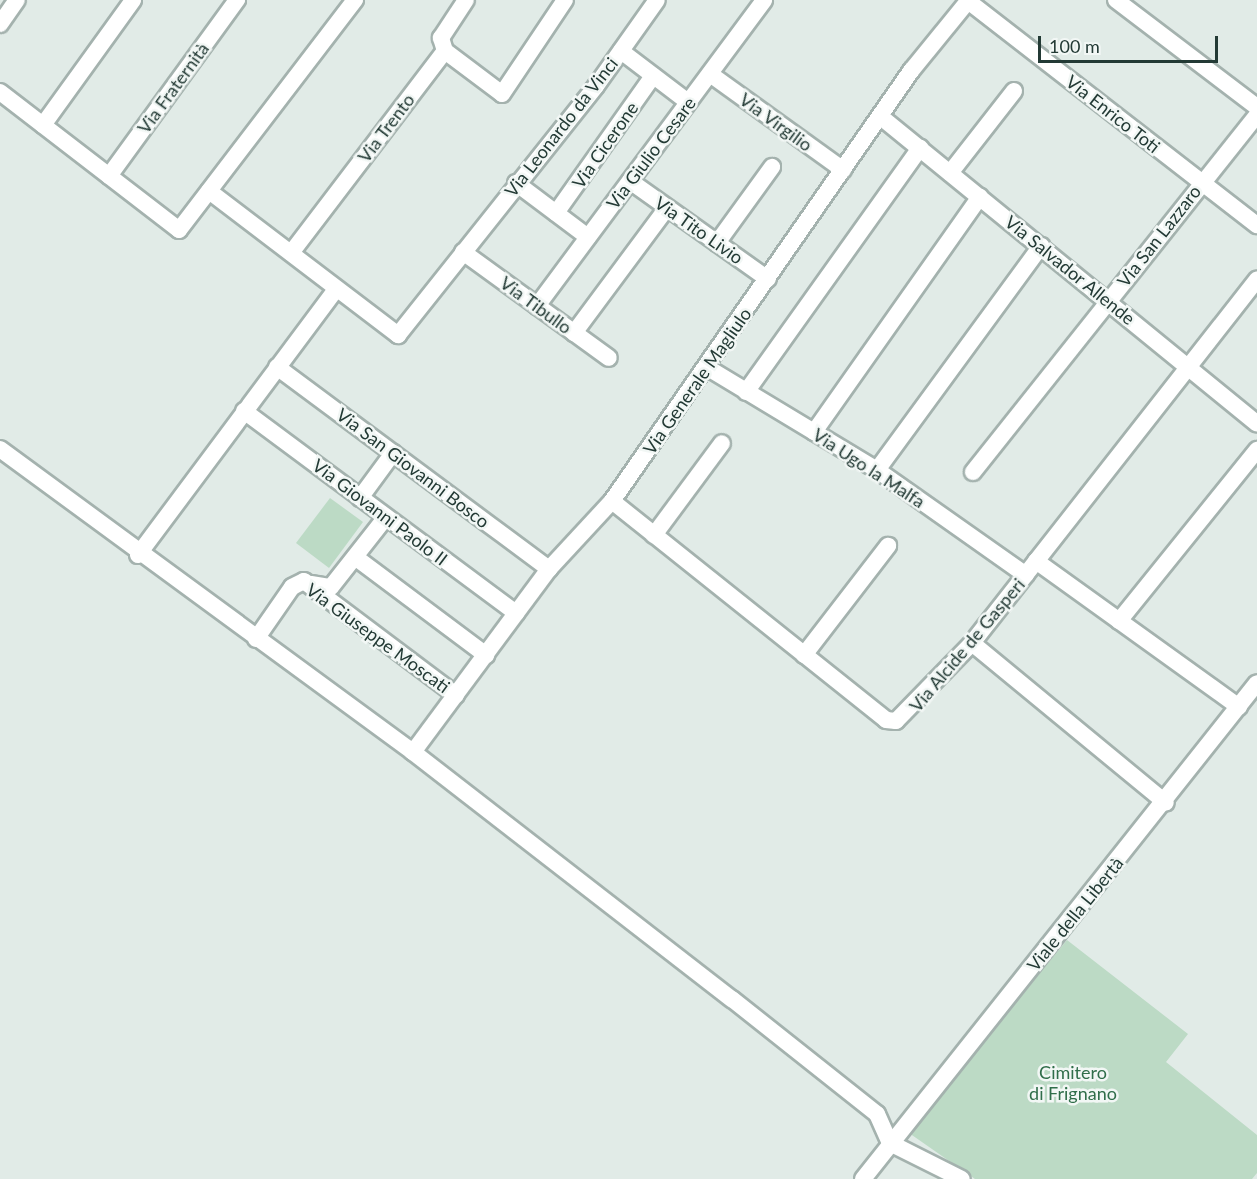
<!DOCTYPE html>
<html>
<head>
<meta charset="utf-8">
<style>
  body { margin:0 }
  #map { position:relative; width:1257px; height:1179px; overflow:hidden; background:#e1ebe7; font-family:Lato,sans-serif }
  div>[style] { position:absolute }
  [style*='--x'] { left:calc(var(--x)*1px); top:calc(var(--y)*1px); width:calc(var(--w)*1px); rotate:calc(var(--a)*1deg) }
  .green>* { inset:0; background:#bcdac5 }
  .roads { filter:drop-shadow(2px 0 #a4b2ae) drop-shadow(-2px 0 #a4b2ae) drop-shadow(0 2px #a4b2ae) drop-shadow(0 -2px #a4b2ae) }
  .minor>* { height:16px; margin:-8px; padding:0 8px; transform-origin:8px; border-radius:8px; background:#fff }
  span { translate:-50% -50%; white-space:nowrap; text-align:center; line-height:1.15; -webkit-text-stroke:5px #f2f7f5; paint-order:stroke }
  .street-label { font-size:18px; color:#233a35 }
  .park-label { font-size:18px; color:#306e4a }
  .scale { position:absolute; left:1038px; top:36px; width:180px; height:27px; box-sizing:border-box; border:3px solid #233a35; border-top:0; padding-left:8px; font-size:18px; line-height:21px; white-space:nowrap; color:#233a35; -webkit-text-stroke:4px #f2f7f5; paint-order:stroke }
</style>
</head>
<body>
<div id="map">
  <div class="green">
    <div style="clip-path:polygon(330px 498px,363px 522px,329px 568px,296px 543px)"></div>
    <div style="clip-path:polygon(1067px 940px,1188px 1034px,1166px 1062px,1257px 1135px,1257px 1173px,1252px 1179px,975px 1179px,909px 1133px)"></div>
  </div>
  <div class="roads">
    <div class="minor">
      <div style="--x:1116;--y:0;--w:177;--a:37.2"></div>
      <div style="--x:968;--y:1;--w:366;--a:37.8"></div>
      <div style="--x:0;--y:24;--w:29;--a:-55"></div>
      <div style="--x:445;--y:51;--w:71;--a:37"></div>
      <div style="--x:502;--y:94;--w:113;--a:-56.2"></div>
      <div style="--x:621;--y:51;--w:84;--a:37.3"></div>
      <div style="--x:710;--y:74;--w:164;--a:35.8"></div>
      <div style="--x:0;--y:92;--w:226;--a:37.6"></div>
      <div style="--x:179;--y:230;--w:290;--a:-52.6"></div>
      <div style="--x:881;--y:117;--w:485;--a:39.2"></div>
      <div style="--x:43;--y:125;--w:154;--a:-54.2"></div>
      <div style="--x:950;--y:173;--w:104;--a:-52"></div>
      <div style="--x:109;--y:176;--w:218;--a:-54"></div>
      <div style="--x:630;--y:181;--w:169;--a:35.4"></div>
      <div style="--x:516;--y:183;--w:90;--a:36.9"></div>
      <div style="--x:209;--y:191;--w:238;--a:37.3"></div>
      <div style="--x:398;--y:335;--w:318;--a:-51.5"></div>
      <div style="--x:596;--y:86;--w:105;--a:-54.7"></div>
      <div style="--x:556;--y:213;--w:168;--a:-54.7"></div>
      <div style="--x:717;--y:243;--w:94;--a:-54.1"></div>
      <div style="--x:463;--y:252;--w:180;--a:36"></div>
      <div style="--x:291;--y:253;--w:254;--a:-52.7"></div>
      <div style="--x:445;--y:51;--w:14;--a:-107"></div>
      <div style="--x:441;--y:38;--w:45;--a:-56.7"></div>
      <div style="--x:537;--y:306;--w:381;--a:-53.4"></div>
      <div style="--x:574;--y:333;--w:156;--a:-53.4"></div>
      <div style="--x:277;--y:367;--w:339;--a:36.6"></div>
      <div style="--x:708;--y:368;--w:197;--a:31.1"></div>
      <div style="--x:877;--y:470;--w:182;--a:35.2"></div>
      <div style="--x:746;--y:392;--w:300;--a:-54.5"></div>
      <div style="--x:244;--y:411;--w:339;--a:36.6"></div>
      <div style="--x:814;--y:432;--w:288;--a:-54.8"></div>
      <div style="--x:0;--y:449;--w:512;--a:36.27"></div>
      <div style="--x:413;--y:752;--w:403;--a:37.8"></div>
      <div style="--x:732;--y:999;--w:185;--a:38.4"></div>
      <div style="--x:877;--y:1114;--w:32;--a:66"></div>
      <div style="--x:877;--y:470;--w:278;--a:-53.8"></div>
      <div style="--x:973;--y:472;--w:456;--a:-51.5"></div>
      <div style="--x:360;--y:498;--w:56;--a:-53.7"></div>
      <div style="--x:612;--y:501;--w:351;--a:38.6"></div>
      <div style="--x:886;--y:720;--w:10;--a:6"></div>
      <div style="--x:896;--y:721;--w:109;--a:-45.7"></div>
      <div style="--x:972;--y:643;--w:462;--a:-51.9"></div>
      <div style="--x:654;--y:535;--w:114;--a:-53.5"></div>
      <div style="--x:138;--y:555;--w:332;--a:-53.3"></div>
      <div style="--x:355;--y:557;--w:164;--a:36.8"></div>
      <div style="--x:1036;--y:561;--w:250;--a:35.7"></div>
      <div style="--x:304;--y:581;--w:190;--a:36.9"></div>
      <div style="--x:311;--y:584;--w:20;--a:9"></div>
      <div style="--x:331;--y:587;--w:89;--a:-51.8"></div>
      <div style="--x:1119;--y:621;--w:220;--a:-51.1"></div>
      <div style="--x:256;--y:639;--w:63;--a:-55.3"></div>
      <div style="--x:292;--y:587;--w:13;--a:-27"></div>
      <div style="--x:972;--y:643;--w:251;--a:39.5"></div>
      <div style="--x:804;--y:655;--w:138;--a:-52.4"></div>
      <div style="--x:413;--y:752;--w:228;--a:-53.4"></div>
      <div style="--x:549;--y:569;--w:93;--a:-47.2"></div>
      <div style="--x:612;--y:501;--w:524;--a:-55.19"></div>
      <div style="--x:911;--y:71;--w:92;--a:-50.8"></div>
      <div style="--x:890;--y:1143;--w:80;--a:26.6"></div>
      <div style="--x:863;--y:1179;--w:633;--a:-51.54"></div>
    </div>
  </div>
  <div class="street-label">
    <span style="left:173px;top:88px;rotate:-54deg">Via Fraternità</span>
    <span style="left:1113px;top:114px;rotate:38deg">Via Enrico Toti</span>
    <span style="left:776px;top:122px;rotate:36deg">Via Virgilio</span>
    <span style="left:561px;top:127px;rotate:-52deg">Via Leonardo da Vinci</span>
    <span style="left:386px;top:128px;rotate:-53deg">Via Trento</span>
    <span style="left:605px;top:145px;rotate:-55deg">Via Cicerone</span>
    <span style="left:651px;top:153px;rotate:-53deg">Via Giulio Cesare</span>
    <span style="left:699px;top:230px;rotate:35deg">Via Tito Livio</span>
    <span style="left:1159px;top:236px;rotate:-52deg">Via San Lazzaro</span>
    <span style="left:1070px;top:270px;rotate:39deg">Via Salvador Allende</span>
    <span style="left:536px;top:305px;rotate:36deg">Via Tibullo</span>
    <span style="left:697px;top:381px;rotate:-55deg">Via Generale Magliulo</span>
    <span style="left:413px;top:468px;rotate:37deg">Via San Giovanni Bosco</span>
    <span style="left:869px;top:468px;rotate:33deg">Via Ugo la Malfa</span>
    <span style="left:380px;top:512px;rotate:37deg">Via Giovanni Paolo II</span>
    <span style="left:378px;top:638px;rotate:36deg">Via Giuseppe Moscati</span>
    <span style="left:967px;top:645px;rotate:-50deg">Via Alcide de Gasperi</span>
    <span style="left:1075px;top:914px;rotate:-51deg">Viale della Libertà</span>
  </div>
  <div class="park-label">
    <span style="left:1073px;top:1083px">Cimitero<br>di Frignano</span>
  </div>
  <div class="scale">100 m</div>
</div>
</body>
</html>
